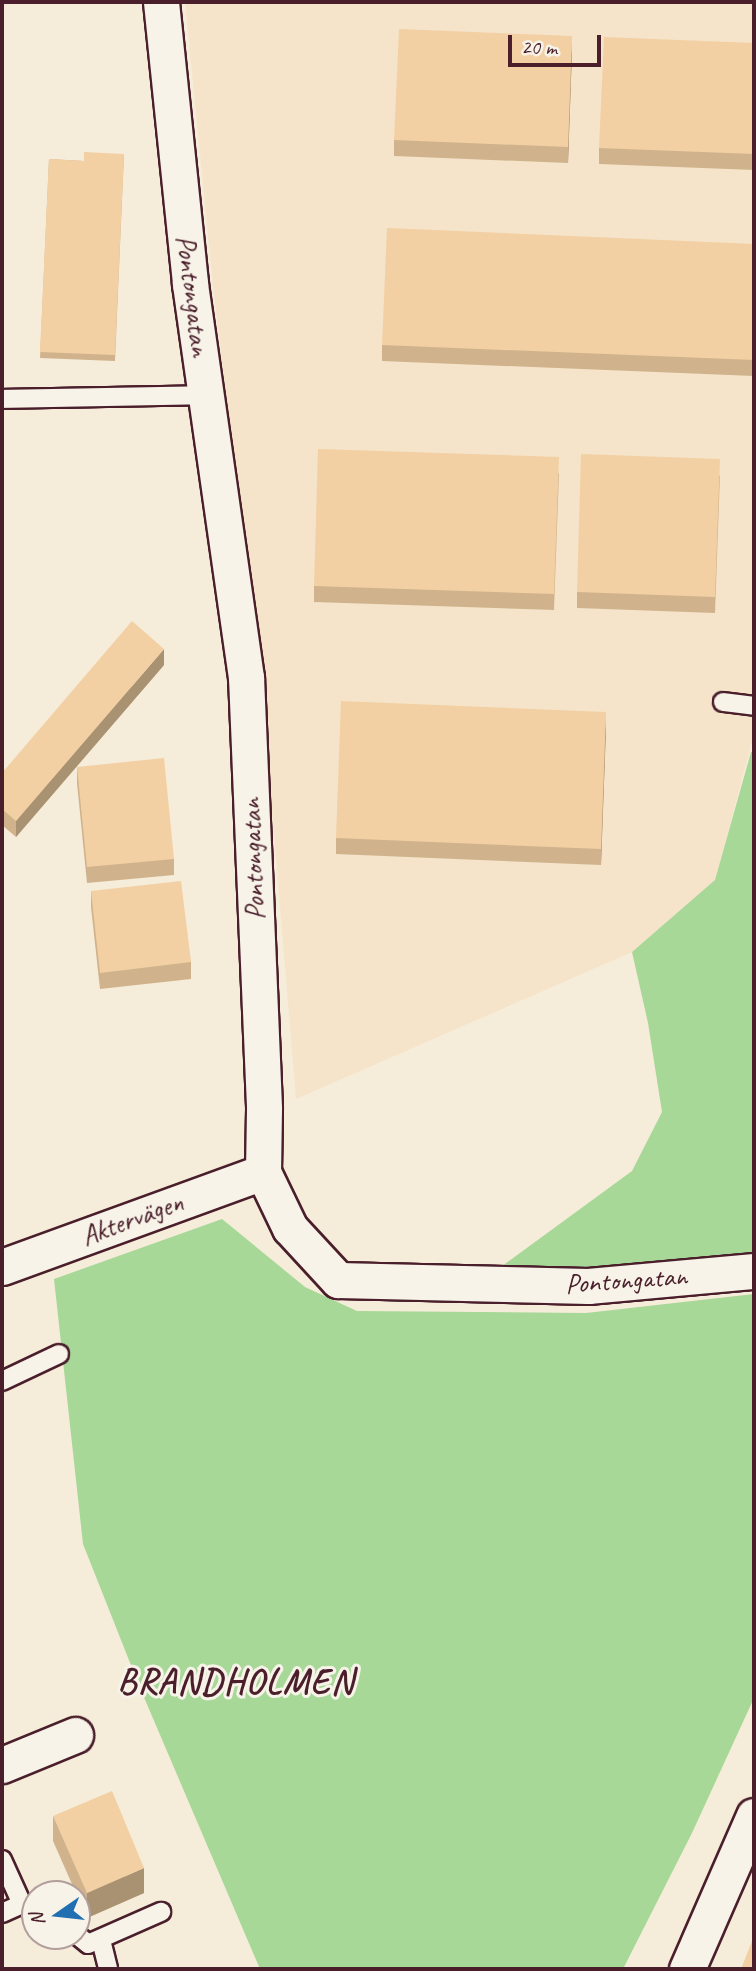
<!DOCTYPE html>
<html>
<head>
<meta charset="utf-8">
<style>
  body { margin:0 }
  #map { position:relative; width:756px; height:1971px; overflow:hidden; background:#f6ecda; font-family:Caveat,sans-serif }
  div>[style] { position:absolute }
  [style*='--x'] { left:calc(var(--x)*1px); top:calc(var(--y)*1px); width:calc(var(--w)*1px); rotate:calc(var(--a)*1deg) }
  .built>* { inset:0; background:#f5e4ca }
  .green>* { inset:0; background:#a7d898 }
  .roads { filter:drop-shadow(2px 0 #4a1f2b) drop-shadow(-2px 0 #4a1f2b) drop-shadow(0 2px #4a1f2b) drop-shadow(0 -2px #4a1f2b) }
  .lane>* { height:18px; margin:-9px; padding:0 9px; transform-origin:9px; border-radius:9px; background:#f7f3e8 }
  .street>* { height:35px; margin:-17.5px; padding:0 17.5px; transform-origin:17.5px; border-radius:17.5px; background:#f7f3e8 }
  .wall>* { inset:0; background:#d0b38c }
  .shaded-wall>* { inset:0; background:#a99272 }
  .building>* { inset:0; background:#f2d0a3 }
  span { translate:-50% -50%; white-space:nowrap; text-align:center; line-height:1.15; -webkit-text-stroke:6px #f7f3e8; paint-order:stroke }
  .street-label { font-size:28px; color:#4a1f2b }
  .district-label { font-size:35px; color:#4a1f2b; font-weight:700; letter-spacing:2px }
  .frame { position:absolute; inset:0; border:4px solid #4a1f2b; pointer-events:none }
  .north { position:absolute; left:21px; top:1880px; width:70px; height:70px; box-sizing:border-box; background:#f7f3e8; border:2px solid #b29e9c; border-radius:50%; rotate:256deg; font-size:19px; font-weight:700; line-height:28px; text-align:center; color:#4a1f2b }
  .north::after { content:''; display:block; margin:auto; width:24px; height:32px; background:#1f6fb2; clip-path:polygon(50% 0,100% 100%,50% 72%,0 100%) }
  .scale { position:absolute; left:508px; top:35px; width:93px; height:32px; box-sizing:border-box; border:4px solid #4a1f2b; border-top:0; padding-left:9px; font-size:21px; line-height:24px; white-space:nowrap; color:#4a1f2b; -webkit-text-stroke:5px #f7f3e8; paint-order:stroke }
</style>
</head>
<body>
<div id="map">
  <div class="built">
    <div style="clip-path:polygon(185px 2px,754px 2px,754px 734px,715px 881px,632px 952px,296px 1099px,261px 677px,213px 286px)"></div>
  </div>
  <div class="green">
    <div style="clip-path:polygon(751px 752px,754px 752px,754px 1257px,593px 1270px,498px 1269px,632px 1171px,662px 1112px,648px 1023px,632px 952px,715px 880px)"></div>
    <div style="clip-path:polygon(222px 1219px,305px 1287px,357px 1311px,586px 1313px,754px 1294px,754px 1698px,692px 1833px,623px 1969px,260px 1969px,140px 1688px,83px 1544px,54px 1279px)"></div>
  </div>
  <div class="roads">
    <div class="lane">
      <div style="--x:2;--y:399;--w:204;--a:-1.1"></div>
      <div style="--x:723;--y:702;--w:31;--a:7"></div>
      <div style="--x:2;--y:1381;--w:63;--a:-25.3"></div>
      <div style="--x:2;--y:1860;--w:48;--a:65.6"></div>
      <div style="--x:2;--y:1913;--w:22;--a:-24"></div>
      <div style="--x:22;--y:1904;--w:13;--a:9"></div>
      <div style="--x:77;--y:1935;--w:14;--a:39"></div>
      <div style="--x:88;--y:1944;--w:80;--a:-23.7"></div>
      <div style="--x:101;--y:1940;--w:30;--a:76"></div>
    </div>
    <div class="street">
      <div style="--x:161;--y:2;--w:283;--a:84.1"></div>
      <div style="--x:190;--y:284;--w:397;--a:81.9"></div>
      <div style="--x:246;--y:677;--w:432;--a:87.6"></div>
      <div style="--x:264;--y:1109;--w:63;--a:90.9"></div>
      <div style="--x:263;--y:1172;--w:62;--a:64.3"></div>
      <div style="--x:290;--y:1228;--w:71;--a:47.3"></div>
      <div style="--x:338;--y:1280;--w:250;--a:1.4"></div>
      <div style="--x:588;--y:1286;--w:167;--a:-5.2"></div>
      <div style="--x:2;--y:1267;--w:278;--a:-20"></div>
      <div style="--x:2;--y:1765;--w:79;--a:-22.3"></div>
      <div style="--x:687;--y:1969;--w:167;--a:-66.4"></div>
    </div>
  </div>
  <div class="wall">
    <div style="clip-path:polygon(754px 43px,754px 170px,599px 164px,599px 148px)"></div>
    <div style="clip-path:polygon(572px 52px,568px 163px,394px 156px,394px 140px)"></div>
    <div style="clip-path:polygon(124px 154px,115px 361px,40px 358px,49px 159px,84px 161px)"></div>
    <div style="clip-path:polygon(754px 244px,754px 376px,382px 361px,382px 345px)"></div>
    <div style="clip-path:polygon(559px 473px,554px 610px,314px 602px,314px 586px)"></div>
    <div style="clip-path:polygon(720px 475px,715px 613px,577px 608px,577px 592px)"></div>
    <div style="clip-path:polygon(164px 665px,16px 837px,2px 825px,2px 773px)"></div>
    <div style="clip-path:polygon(606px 728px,601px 865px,336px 854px,336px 838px)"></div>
    <div style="clip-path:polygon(77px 767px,174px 859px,174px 875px,87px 883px,77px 783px)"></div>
    <div style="clip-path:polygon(91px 891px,191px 962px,191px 979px,100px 989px,91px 907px)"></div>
    <div style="clip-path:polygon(53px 1816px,144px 1893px,87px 1918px,53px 1841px)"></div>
  </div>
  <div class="shaded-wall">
    <div style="clip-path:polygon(572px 36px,572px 52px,568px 163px,568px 147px)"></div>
    <div style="clip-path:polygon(164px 649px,164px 665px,16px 837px,16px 821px)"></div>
    <div style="clip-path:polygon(606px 712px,606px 728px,601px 865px,601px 849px)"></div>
    <div style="clip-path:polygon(144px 1868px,144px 1893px,87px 1918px,87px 1893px)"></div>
  </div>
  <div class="building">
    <div style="clip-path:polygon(399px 29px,572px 36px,568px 147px,394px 140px)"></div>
    <div style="clip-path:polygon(604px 37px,754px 43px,754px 154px,599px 148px)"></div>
    <div style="clip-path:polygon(84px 152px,124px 154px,115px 355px,40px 352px,49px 159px,84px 161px)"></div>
    <div style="clip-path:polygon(387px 228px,754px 244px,754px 360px,382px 345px)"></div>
    <div style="clip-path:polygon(318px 449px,559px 457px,554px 594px,314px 586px)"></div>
    <div style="clip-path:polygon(581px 454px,720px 459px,715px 597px,577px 592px)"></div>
    <div style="clip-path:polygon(132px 621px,164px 649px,16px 821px,2px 809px,2px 773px)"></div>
    <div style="clip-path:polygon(341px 701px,606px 712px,601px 849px,336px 838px)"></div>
    <div style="clip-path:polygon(164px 758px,174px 859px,87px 867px,77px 767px)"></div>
    <div style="clip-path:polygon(181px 881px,191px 962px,100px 973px,91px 891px)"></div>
    <div style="clip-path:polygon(112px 1791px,144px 1868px,87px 1893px,53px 1816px)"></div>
    <div style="clip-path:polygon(754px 1936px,754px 1969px,741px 1969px)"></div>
  </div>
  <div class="street-label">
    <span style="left:193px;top:296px;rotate:83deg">Pontongatan</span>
    <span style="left:253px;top:859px;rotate:-92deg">Pontongatan</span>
    <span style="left:132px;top:1219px;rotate:-20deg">Aktervägen</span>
    <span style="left:626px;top:1280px;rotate:-4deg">Pontongatan</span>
  </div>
  <div class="district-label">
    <span style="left:236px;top:1682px">BRANDHOLMEN</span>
  </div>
  <div class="frame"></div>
  <div class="north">N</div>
  <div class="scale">20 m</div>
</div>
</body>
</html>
